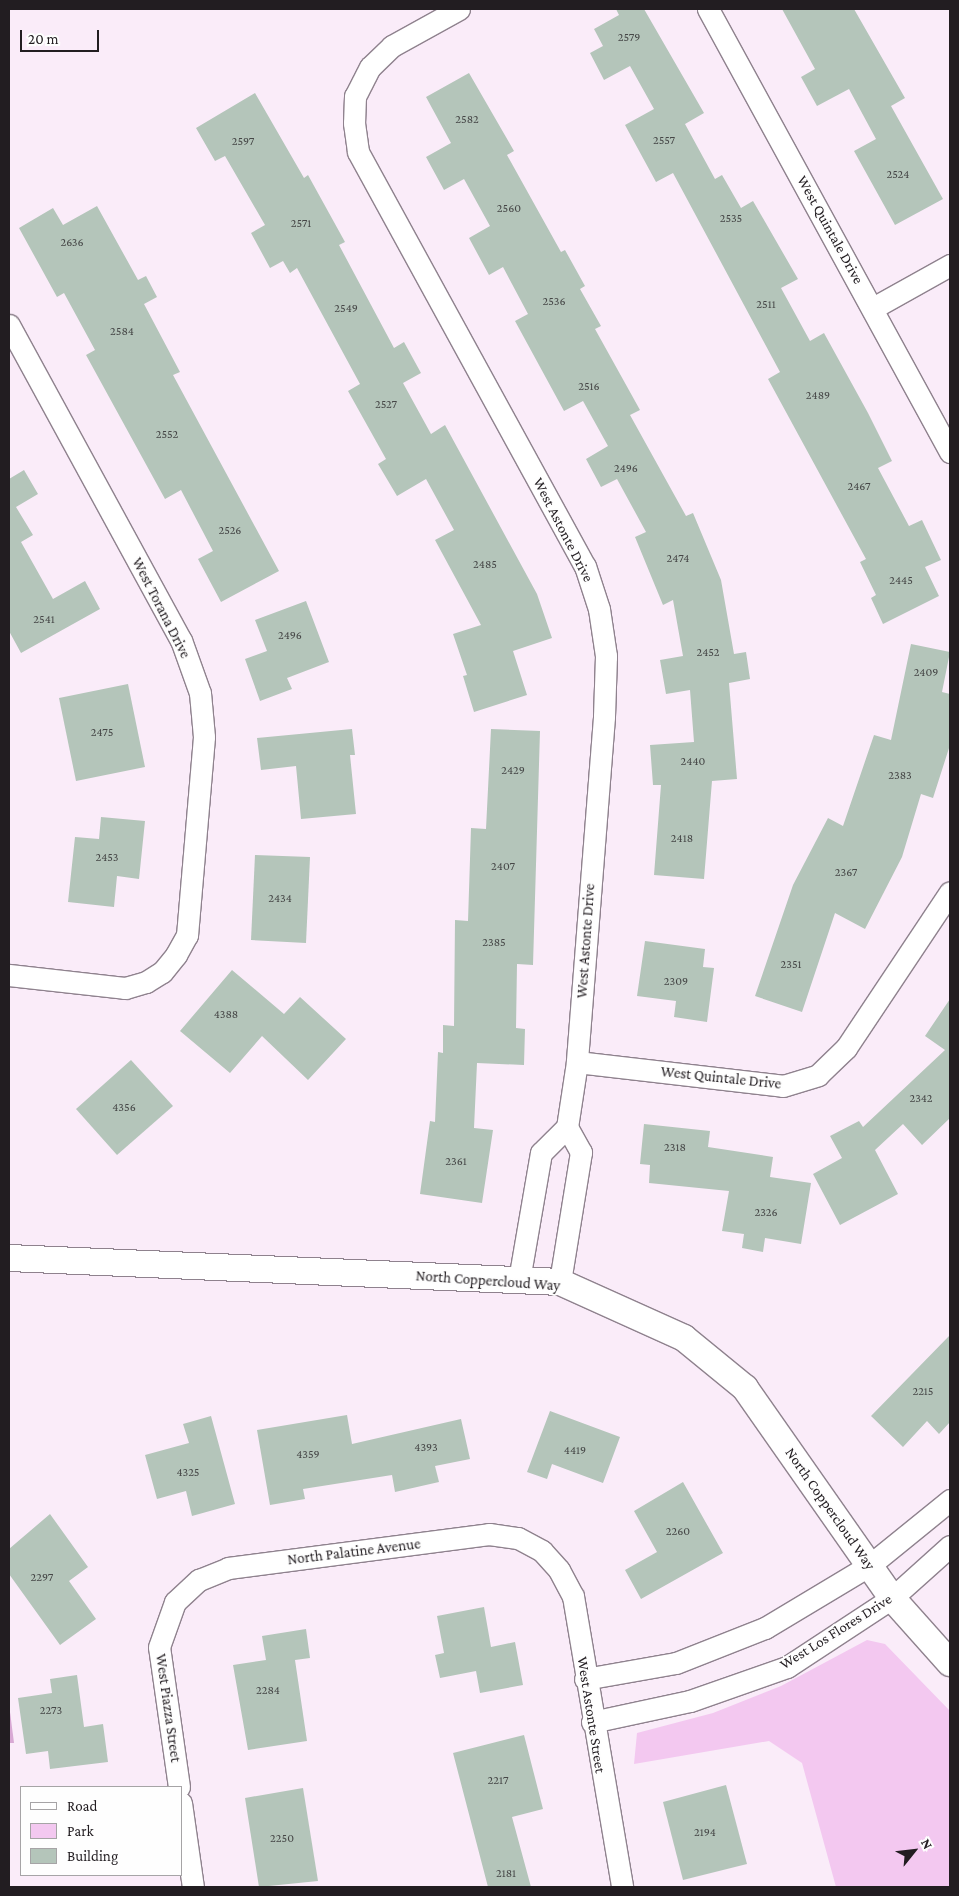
<!DOCTYPE html>
<html>
<head>
<meta charset="utf-8">
<style>
  body { margin:0 }
  #map { position:relative; width:959px; height:1896px; overflow:hidden; background:#faecf9; font-family:"Crimson Pro",serif }
  div>[style] { position:absolute }
  [style*='--x'] { left:calc(var(--x)*1px); top:calc(var(--y)*1px); width:calc(var(--w)*1px); rotate:calc(var(--a)*1deg) }
  .green>* { inset:0; background:#f3c8f0 }
  .water>* { inset:0; background:#d8a8d4 }
  .building>* { inset:0; background:#b4c5ba }
  .roads { filter:drop-shadow(1px 0 #8f828e) drop-shadow(-1px 0 #8f828e) drop-shadow(0 1px #8f828e) drop-shadow(0 -1px #8f828e) }
  .minor>* { height:21px; margin:-10.5px; padding:0 10.5px; transform-origin:10.5px; border-radius:10.5px; background:#fff }
  .tertiary>* { height:26px; margin:-13px; padding:0 13px; transform-origin:13px; border-radius:13px; background:#fff }
  span { translate:-50% -50%; white-space:nowrap; text-align:center; line-height:1.15; -webkit-text-stroke:4px #fefefe; paint-order:stroke }
  .number-label { font-size:12px; color:#464747 }
  .number-label span { -webkit-text-stroke-width:0 }
  .street-label { font-size:15px; color:#221d21 }
  .frame { position:absolute; inset:0; border:10px solid #221d21; pointer-events:none }
  .legend { position:absolute; left:20px; top:1786px; width:162px; height:90px; box-sizing:border-box; background:#fefefe; border:1px solid #a6a4a6; margin:0; padding:6px 9px; list-style:none; font-size:15px; color:#221d21 }
  .legend li { display:flex; align-items:center; gap:10px; height:25px }
  .legend b { width:25px; border:1px solid #a6a4a6 }
  .north { position:absolute; left:889px; top:1826px; width:50px; height:50px; -webkit-text-stroke:4px #fefefe; paint-order:stroke; rotate:61deg; font-size:14px; font-weight:700; line-height:20px; text-align:center; color:#221d21 }
  .north::after { content:''; display:block; margin:auto; width:18px; height:22px; background:#221d21; clip-path:polygon(50% 0,100% 100%,50% 72%,0 100%) }
  .scale { position:absolute; left:20px; top:30px; width:79px; height:22px; box-sizing:border-box; border:2px solid #221d21; border-top:0; padding-left:6px; font-size:15px; line-height:18px; white-space:nowrap; color:#221d21; -webkit-text-stroke:4px #fefefe; paint-order:stroke }
</style>
</head>
<body>
<div id="map">
  <div class="green">
    <div style="clip-path:polygon(867px 1640px,885px 1644px,950px 1711px,950px 1887px,836px 1887px,802px 1763px,769px 1741px,634px 1764px,637px 1733px,713px 1713px,781px 1686px)"></div>
  </div>
  <div class="water">
    <div style="clip-path:polygon(9px 1704px,14px 1743px,9px 1743px)"></div>
  </div>
  <div class="building">
    <div style="clip-path:polygon(616px 9px,644px 9px,704px 113px,685px 124px,715px 179px,722px 175px,741px 208px,753px 201px,798px 279px,781px 288px,810px 341px,824px 333px,868px 413px,892px 461px,878px 468px,909px 526px,922px 520px,941px 560px,925px 567px,939px 596px,883px 624px,871px 598px,876px 595px,860px 562px,866px 559px,768px 379px,780px 372px,673px 173px,656px 182px,625px 125px,654px 109px,630px 66px,604px 80px,590px 53px,603px 46px,594px 29px,619px 15px)"></div>
    <div style="clip-path:polygon(782px 9px,854px 9px,905px 98px,891px 106px,943px 199px,895px 225px,854px 151px,876px 139px,849px 89px,817px 106px,801px 77px,815px 69px)"></div>
    <div style="clip-path:polygon(469px 73px,514px 151px,507px 155px,561px 252px,565px 250px,585px 286px,580px 289px,601px 326px,595px 329px,640px 410px,630px 415px,686px 516px,693px 513px,721px 580px,734px 654px,746px 652px,750px 679px,729px 683px,737px 779px,712px 781px,704px 879px,654px 875px,661px 785px,653px 785px,650px 745px,694px 742px,690px 690px,666px 694px,660px 660px,683px 656px,673px 600px,663px 605px,635px 537px,646px 532px,617px 479px,601px 487px,586px 459px,608px 446px,583px 401px,564px 411px,515px 321px,528px 314px,503px 267px,489px 275px,469px 238px,490px 226px,464px 179px,444px 190px,426px 157px,451px 143px,426px 97px)"></div>
    <div style="clip-path:polygon(255px 93px,304px 178px,308px 175px,345px 242px,339px 245px,394px 348px,404px 342px,421px 373px,403px 383px,431px 434px,445px 425px,537px 594px,552px 638px,513px 651px,527px 695px,474px 712px,463px 676px,467px 675px,453px 634px,481px 625px,435px 540px,454px 530px,426px 479px,397px 496px,378px 464px,386px 459px,348px 391px,360px 384px,297px 268px,290px 273px,283px 261px,270px 268px,251px 233px,265px 225px,225px 156px,215px 161px,196px 128px)"></div>
    <div style="clip-path:polygon(97px 206px,138px 280px,146px 276px,157px 297px,144px 304px,180px 372px,173px 375px,279px 571px,221px 602px,198px 559px,213px 551px,181px 490px,165px 499px,86px 355px,95px 350px,64px 293px,57px 297px,19px 228px,53px 208px,63px 225px)"></div>
    <div style="clip-path:polygon(24px 470px,38px 494px,16px 507px,33px 535px,21px 542px,53px 599px,85px 581px,100px 609px,21px 653px,9px 631px,9px 479px)"></div>
    <div style="clip-path:polygon(306px 601px,329px 662px,287px 678px,292px 689px,260px 701px,245px 659px,267px 651px,255px 620px)"></div>
    <div style="clip-path:polygon(911px 644px,950px 652px,942px 692px,950px 694px,950px 745px,933px 798px,921px 794px,902px 857px,865px 929px,835px 913px,802px 1012px,755px 996px,793px 885px,828px 818px,843px 826px,874px 735px,891px 740px)"></div>
    <div style="clip-path:polygon(128px 684px,145px 767px,76px 781px,59px 698px)"></div>
    <div style="clip-path:polygon(352px 729px,355px 755px,350px 755px,356px 814px,301px 819px,296px 766px,261px 770px,257px 738px)"></div>
    <div style="clip-path:polygon(491px 729px,540px 731px,533px 965px,517px 964px,516px 1028px,525px 1029px,524px 1065px,477px 1063px,474px 1128px,493px 1130px,482px 1203px,420px 1194px,430px 1121px,435px 1122px,438px 1052px,443px 1053px,443px 1025px,454px 1026px,455px 920px,468px 921px,471px 828px,486px 829px)"></div>
    <div style="clip-path:polygon(101px 817px,145px 821px,139px 879px,117px 876px,114px 907px,68px 902px,75px 837px,99px 839px)"></div>
    <div style="clip-path:polygon(255px 855px,310px 857px,306px 943px,251px 940px)"></div>
    <div style="clip-path:polygon(645px 941px,705px 949px,703px 967px,714px 968px,707px 1022px,674px 1017px,676px 1001px,637px 996px)"></div>
    <div style="clip-path:polygon(232px 970px,284px 1014px,300px 997px,346px 1039px,308px 1080px,262px 1036px,230px 1073px,180px 1031px)"></div>
    <div style="clip-path:polygon(950px 999px,950px 1118px,922px 1145px,903px 1124px,875px 1150px,898px 1194px,840px 1225px,813px 1174px,842px 1158px,830px 1136px,859px 1121px,863px 1127px,945px 1050px,925px 1036px)"></div>
    <div style="clip-path:polygon(131px 1060px,173px 1106px,117px 1155px,76px 1109px)"></div>
    <div style="clip-path:polygon(644px 1124px,710px 1131px,708px 1147px,773px 1157px,770px 1177px,811px 1183px,801px 1244px,765px 1238px,763px 1252px,742px 1248px,744px 1234px,722px 1231px,729px 1191px,649px 1183px,650px 1165px,640px 1164px)"></div>
    <div style="clip-path:polygon(950px 1335px,950px 1422px,939px 1434px,927px 1421px,903px 1447px,871px 1416px)"></div>
    <div style="clip-path:polygon(550px 1411px,620px 1437px,603px 1483px,552px 1464px,547px 1479px,527px 1472px)"></div>
    <div style="clip-path:polygon(347px 1415px,352px 1444px,461px 1419px,470px 1459px,435px 1466px,439px 1482px,395px 1492px,392px 1475px,303px 1489px,305px 1499px,270px 1505px,257px 1430px)"></div>
    <div style="clip-path:polygon(211px 1416px,235px 1504px,192px 1516px,186px 1491px,157px 1499px,145px 1455px,189px 1443px,183px 1424px)"></div>
    <div style="clip-path:polygon(683px 1482px,723px 1553px,641px 1599px,625px 1570px,657px 1552px,634px 1511px)"></div>
    <div style="clip-path:polygon(50px 1514px,88px 1567px,69px 1581px,96px 1619px,60px 1645px,9px 1574px,9px 1549px)"></div>
    <div style="clip-path:polygon(484px 1607px,491px 1647px,515px 1642px,523px 1685px,480px 1693px,476px 1671px,440px 1678px,435px 1655px,444px 1653px,437px 1616px)"></div>
    <div style="clip-path:polygon(306px 1629px,310px 1658px,295px 1660px,307px 1741px,248px 1750px,233px 1665px,266px 1660px,262px 1636px)"></div>
    <div style="clip-path:polygon(77px 1675px,84px 1727px,103px 1724px,108px 1762px,50px 1769px,48px 1751px,26px 1754px,18px 1698px,52px 1693px,50px 1679px)"></div>
    <div style="clip-path:polygon(524px 1735px,543px 1809px,512px 1817px,531px 1887px,488px 1887px,453px 1753px)"></div>
    <div style="clip-path:polygon(726px 1785px,747px 1864px,683px 1880px,663px 1802px)"></div>
    <div style="clip-path:polygon(303px 1788px,318px 1881px,259px 1887px,245px 1798px)"></div>
  </div>
  <div class="roads">
    <div class="minor">
      <div style="--x:459;--y:9;--w:77;--a:151.1"></div>
      <div style="--x:392;--y:46;--w:30;--a:136"></div>
      <div style="--x:370;--y:67;--w:33;--a:117"></div>
      <div style="--x:355;--y:96;--w:27;--a:92"></div>
      <div style="--x:354;--y:123;--w:29;--a:82"></div>
      <div style="--x:358;--y:152;--w:472;--a:61.3"></div>
      <div style="--x:585;--y:566;--w:45;--a:72"></div>
      <div style="--x:599;--y:609;--w:48;--a:81.5"></div>
      <div style="--x:606;--y:656;--w:61;--a:91.9"></div>
      <div style="--x:604;--y:717;--w:346;--a:94.5"></div>
      <div style="--x:577;--y:1062;--w:66;--a:98.7"></div>
      <div style="--x:708;--y:9;--w:505;--a:61.35"></div>
      <div style="--x:873;--y:308;--w:88;--a:-29.2"></div>
      <div style="--x:9;--y:325;--w:359;--a:61.4"></div>
      <div style="--x:181;--y:640;--w:56;--a:70.3"></div>
      <div style="--x:200;--y:693;--w:44;--a:84.8"></div>
      <div style="--x:204;--y:737;--w:199;--a:94.9"></div>
      <div style="--x:187;--y:935;--w:23;--a:119"></div>
      <div style="--x:176;--y:955;--w:22;--a:129"></div>
      <div style="--x:162;--y:972;--w:19;--a:148"></div>
      <div style="--x:146;--y:982;--w:22;--a:164"></div>
      <div style="--x:125;--y:988;--w:117;--a:-173.6"></div>
      <div style="--x:577;--y:1062;--w:207;--a:6.6"></div>
      <div style="--x:783;--y:1086;--w:37;--a:-17"></div>
      <div style="--x:818;--y:1075;--w:39;--a:-44"></div>
      <div style="--x:846;--y:1048;--w:187;--a:-56.3"></div>
      <div style="--x:519;--y:1280;--w:129;--a:-80.2"></div>
      <div style="--x:541;--y:1153;--w:37;--a:-45"></div>
      <div style="--x:567;--y:1127;--w:29;--a:61"></div>
      <div style="--x:581;--y:1152;--w:132;--a:99.2"></div>
      <div style="--x:585;--y:1679;--w:92;--a:-10"></div>
      <div style="--x:676;--y:1663;--w:96;--a:-21.5"></div>
      <div style="--x:765;--y:1628;--w:122;--a:-31"></div>
      <div style="--x:870;--y:1565;--w:103;--a:-39.1"></div>
      <div style="--x:592;--y:1722;--w:100;--a:-12.1"></div>
      <div style="--x:690;--y:1701;--w:103;--a:-19.3"></div>
      <div style="--x:787;--y:1667;--w:126;--a:-33.3"></div>
      <div style="--x:892;--y:1598;--w:78;--a:-41.9"></div>
      <div style="--x:179;--y:1787;--w:141;--a:-98.1"></div>
      <div style="--x:159;--y:1647;--w:48;--a:-70.4"></div>
      <div style="--x:175;--y:1602;--w:33;--a:-43"></div>
      <div style="--x:199;--y:1580;--w:31;--a:-22"></div>
      <div style="--x:228;--y:1568;--w:263;--a:-7.4"></div>
      <div style="--x:489;--y:1534;--w:29;--a:8"></div>
      <div style="--x:518;--y:1538;--w:27;--a:28"></div>
      <div style="--x:542;--y:1551;--w:25;--a:48"></div>
      <div style="--x:559;--y:1570;--w:30;--a:62"></div>
      <div style="--x:573;--y:1596;--w:295;--a:80.4"></div>
      <div style="--x:181;--y:1803;--w:85;--a:81.9"></div>
    </div>
    <div class="tertiary">
      <div style="--x:9;--y:1258;--w:552;--a:2.49"></div>
      <div style="--x:560;--y:1282;--w:136;--a:24.3"></div>
      <div style="--x:684;--y:1338;--w:79;--a:39.3"></div>
      <div style="--x:745;--y:1388;--w:256;--a:55"></div>
      <div style="--x:892;--y:1598;--w:87;--a:48.3"></div>
    </div>
  </div>
  <div class="number-label">
    <span style="left:629px;top:38px">2579</span>
    <span style="left:467px;top:120px">2582</span>
    <span style="left:664px;top:141px">2557</span>
    <span style="left:243px;top:142px">2597</span>
    <span style="left:898px;top:175px">2524</span>
    <span style="left:509px;top:209px">2560</span>
    <span style="left:731px;top:219px">2535</span>
    <span style="left:301px;top:224px">2571</span>
    <span style="left:72px;top:243px">2636</span>
    <span style="left:554px;top:302px">2536</span>
    <span style="left:766px;top:305px">2511</span>
    <span style="left:346px;top:309px">2549</span>
    <span style="left:122px;top:332px">2584</span>
    <span style="left:589px;top:387px">2516</span>
    <span style="left:818px;top:396px">2489</span>
    <span style="left:386px;top:405px">2527</span>
    <span style="left:167px;top:435px">2552</span>
    <span style="left:626px;top:469px">2496</span>
    <span style="left:859px;top:487px">2467</span>
    <span style="left:230px;top:531px">2526</span>
    <span style="left:678px;top:559px">2474</span>
    <span style="left:485px;top:565px">2485</span>
    <span style="left:901px;top:581px">2445</span>
    <span style="left:44px;top:620px">2541</span>
    <span style="left:290px;top:636px">2496</span>
    <span style="left:708px;top:653px">2452</span>
    <span style="left:926px;top:673px">2409</span>
    <span style="left:102px;top:733px">2475</span>
    <span style="left:693px;top:762px">2440</span>
    <span style="left:513px;top:771px">2429</span>
    <span style="left:900px;top:776px">2383</span>
    <span style="left:682px;top:839px">2418</span>
    <span style="left:107px;top:858px">2453</span>
    <span style="left:503px;top:867px">2407</span>
    <span style="left:846px;top:873px">2367</span>
    <span style="left:280px;top:899px">2434</span>
    <span style="left:494px;top:943px">2385</span>
    <span style="left:791px;top:965px">2351</span>
    <span style="left:676px;top:982px">2309</span>
    <span style="left:226px;top:1015px">4388</span>
    <span style="left:921px;top:1099px">2342</span>
    <span style="left:124px;top:1108px">4356</span>
    <span style="left:675px;top:1148px">2318</span>
    <span style="left:456px;top:1162px">2361</span>
    <span style="left:766px;top:1213px">2326</span>
    <span style="left:923px;top:1392px">2215</span>
    <span style="left:426px;top:1448px">4393</span>
    <span style="left:575px;top:1451px">4419</span>
    <span style="left:308px;top:1455px">4359</span>
    <span style="left:188px;top:1473px">4325</span>
    <span style="left:678px;top:1532px">2260</span>
    <span style="left:42px;top:1578px">2297</span>
    <span style="left:268px;top:1691px">2284</span>
    <span style="left:51px;top:1711px">2273</span>
    <span style="left:498px;top:1781px">2217</span>
    <span style="left:705px;top:1833px">2194</span>
    <span style="left:282px;top:1839px">2250</span>
    <span style="left:506px;top:1874px">2181</span>
  </div>
  <div class="street-label">
    <span style="left:830px;top:230px;rotate:61deg">West Quintale Drive</span>
    <span style="left:563px;top:530px;rotate:63deg">West Astonte Drive</span>
    <span style="left:161px;top:608px;rotate:63deg">West Torana Drive</span>
    <span style="left:586px;top:941px;rotate:-86deg">West Astonte Drive</span>
    <span style="left:721px;top:1078px;rotate:6deg">West Quintale Drive</span>
    <span style="left:488px;top:1281px;rotate:4deg">North Coppercloud Way</span>
    <span style="left:830px;top:1509px;rotate:55deg">North Coppercloud Way</span>
    <span style="left:354px;top:1552px;rotate:-7deg">North Palatine Avenue</span>
    <span style="left:836px;top:1632px;rotate:-32deg">West Los Flores Drive</span>
    <span style="left:168px;top:1708px;rotate:82deg">West Piazza Street</span>
    <span style="left:591px;top:1715px;rotate:81deg">West Astonte Street</span>
  </div>
  <div class="frame"></div>
  <ul class="legend">
  <li><b style="height:6px;background:#fff"></b>Road</li>
  <li><b style="height:14px;background:#f3c8f0"></b>Park</li>
  <li><b style="height:14px;background:#b4c5ba"></b>Building</li>
  </ul>
  <div class="north">N</div>
  <div class="scale">20 m</div>
</div>
</body>
</html>
